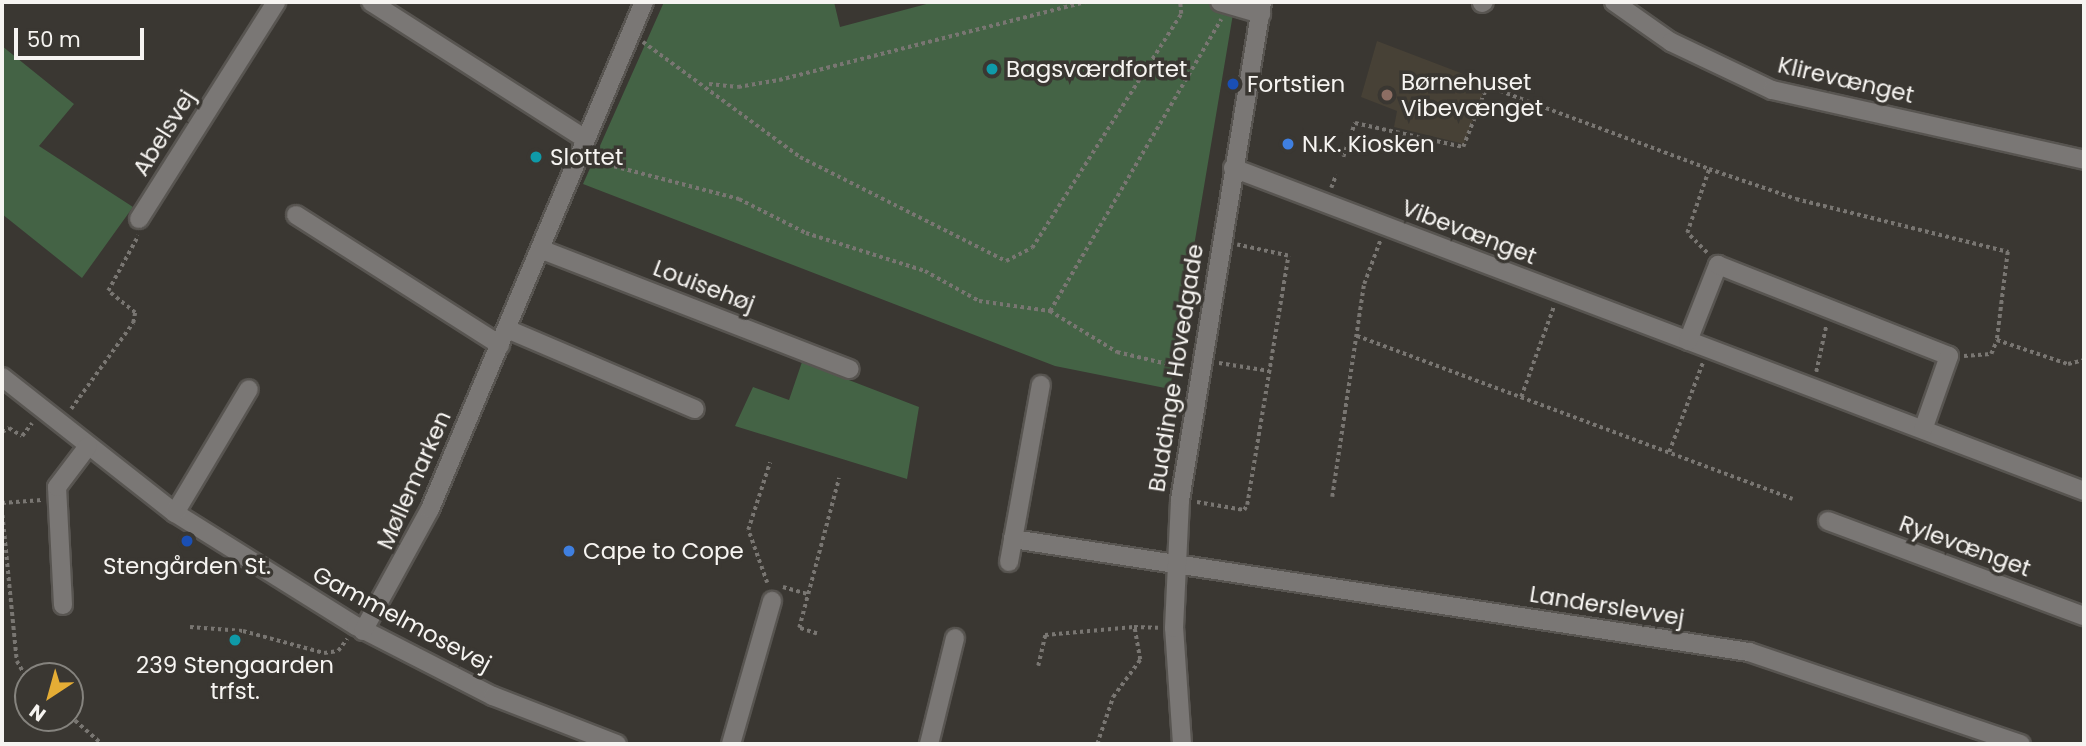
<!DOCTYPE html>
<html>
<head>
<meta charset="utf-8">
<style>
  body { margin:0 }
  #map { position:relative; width:2086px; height:746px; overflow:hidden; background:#3a3732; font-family:Poppins,sans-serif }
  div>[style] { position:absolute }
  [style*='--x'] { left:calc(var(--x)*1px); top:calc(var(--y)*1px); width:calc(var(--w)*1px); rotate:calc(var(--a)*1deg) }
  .built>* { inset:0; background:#474136 }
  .green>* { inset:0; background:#446345 }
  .path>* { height:3.5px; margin-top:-1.75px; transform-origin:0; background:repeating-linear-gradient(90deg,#797672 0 3.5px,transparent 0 7px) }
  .roads { filter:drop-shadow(2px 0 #585551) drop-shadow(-2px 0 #585551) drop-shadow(0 2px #585551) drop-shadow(0 -2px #585551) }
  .minor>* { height:18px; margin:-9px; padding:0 9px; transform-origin:9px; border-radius:9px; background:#7a7775 }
  .dots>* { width:19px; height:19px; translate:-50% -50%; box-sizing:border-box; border:4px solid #3a3732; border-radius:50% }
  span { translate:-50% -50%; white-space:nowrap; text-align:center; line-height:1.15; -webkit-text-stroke:7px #3a3732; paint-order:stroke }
  .poi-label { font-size:23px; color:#f6f4f1 }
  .left { translate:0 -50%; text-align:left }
  .street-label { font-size:23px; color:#f6f4f1 }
  .frame { position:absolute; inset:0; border:4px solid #f6f4f1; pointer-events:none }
  .north { position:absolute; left:14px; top:662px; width:70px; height:70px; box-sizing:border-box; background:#3a3732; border:2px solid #85837e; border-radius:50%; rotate:216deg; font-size:19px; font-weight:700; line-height:28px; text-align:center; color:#f6f4f1 }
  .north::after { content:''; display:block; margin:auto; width:24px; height:32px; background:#e5ad35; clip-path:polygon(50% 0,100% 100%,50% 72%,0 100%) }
  .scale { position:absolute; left:14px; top:28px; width:130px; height:32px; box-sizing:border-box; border:4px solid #f6f4f1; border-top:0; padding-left:9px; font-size:21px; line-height:24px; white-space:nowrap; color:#f6f4f1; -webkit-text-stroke:5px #3a3732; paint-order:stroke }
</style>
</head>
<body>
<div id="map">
  <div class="built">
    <div style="clip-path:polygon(1377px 41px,1487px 83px,1464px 144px,1394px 127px,1397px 111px,1361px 97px)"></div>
  </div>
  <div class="green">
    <div style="clip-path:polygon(664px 2px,834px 2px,840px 27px,934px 2px,1235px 2px,1170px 389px,1055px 366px,583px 184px)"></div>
    <div style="clip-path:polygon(2px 46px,74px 104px,39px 146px,133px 207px,82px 278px,2px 214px)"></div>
    <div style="clip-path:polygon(802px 362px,919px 407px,907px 479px,735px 426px,753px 387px,789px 400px)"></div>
  </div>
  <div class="path">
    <div style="--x:643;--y:42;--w:195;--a:36.2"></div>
    <div style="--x:800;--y:157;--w:231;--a:26.8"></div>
    <div style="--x:1006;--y:261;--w:29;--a:-27"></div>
    <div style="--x:1032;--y:248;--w:277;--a:-57.5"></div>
    <div style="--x:1181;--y:14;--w:12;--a:-95"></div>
    <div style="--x:709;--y:84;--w:29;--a:6"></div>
    <div style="--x:738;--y:87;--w:42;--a:-9.7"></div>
    <div style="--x:779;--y:80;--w:316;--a:-14.3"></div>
    <div style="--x:1343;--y:157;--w:36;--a:-71"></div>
    <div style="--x:1355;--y:123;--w:111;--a:12.5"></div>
    <div style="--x:1463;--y:147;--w:66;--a:-68.5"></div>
    <div style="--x:1487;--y:86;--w:237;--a:20.5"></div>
    <div style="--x:594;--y:161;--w:150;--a:14.7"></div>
    <div style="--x:739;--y:199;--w:75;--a:26.9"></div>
    <div style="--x:806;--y:233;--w:125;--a:17.7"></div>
    <div style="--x:925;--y:271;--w:62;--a:29.1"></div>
    <div style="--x:979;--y:301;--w:72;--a:8"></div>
    <div style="--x:1050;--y:311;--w:79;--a:31.5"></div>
    <div style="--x:1117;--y:352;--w:69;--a:13.4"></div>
    <div style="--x:1331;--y:188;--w:14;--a:-69"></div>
    <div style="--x:1707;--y:253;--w:28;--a:-135"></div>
    <div style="--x:1687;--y:233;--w:68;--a:-71"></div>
    <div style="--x:1709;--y:169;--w:92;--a:19"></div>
    <div style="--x:1796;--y:199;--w:219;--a:14"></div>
    <div style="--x:2008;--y:252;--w:89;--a:97.1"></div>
    <div style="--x:1050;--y:311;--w:338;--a:-59.6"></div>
    <div style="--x:1357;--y:336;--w:465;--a:20.5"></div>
    <div style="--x:1964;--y:356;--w:27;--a:-4"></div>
    <div style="--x:1991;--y:354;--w:15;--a:-67"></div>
    <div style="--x:1997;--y:340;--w:75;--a:18.7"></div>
    <div style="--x:2068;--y:364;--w:16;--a:-14"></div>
    <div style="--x:1219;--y:363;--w:51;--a:9.1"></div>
    <div style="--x:1816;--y:372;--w:47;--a:-77.7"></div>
    <div style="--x:1521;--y:397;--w:97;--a:-70.1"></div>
    <div style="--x:71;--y:409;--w:106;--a:-54.2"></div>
    <div style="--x:133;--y:323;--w:10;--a:-79"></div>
    <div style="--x:135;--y:313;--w:35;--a:-141"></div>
    <div style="--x:108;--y:291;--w:63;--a:-61.4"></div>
    <div style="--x:2;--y:432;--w:8;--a:-30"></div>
    <div style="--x:9;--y:428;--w:15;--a:32"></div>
    <div style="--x:22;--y:436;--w:16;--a:-52"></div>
    <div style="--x:1669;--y:452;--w:96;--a:-69.3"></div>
    <div style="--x:1332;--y:497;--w:215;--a:-81.5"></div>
    <div style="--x:1364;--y:284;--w:46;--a:-69.6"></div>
    <div style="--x:1197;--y:502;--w:48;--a:9.7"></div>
    <div style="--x:1244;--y:510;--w:6;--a:-59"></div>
    <div style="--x:1247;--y:505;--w:252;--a:-80.6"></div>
    <div style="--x:1288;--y:256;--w:52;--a:-167.8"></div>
    <div style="--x:2;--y:503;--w:40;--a:-4.3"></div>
    <div style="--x:2;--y:508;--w:154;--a:84.4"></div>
    <div style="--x:17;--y:661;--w:22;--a:60"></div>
    <div style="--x:767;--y:583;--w:56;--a:-109.7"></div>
    <div style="--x:748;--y:530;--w:71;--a:-72.1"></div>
    <div style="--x:783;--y:587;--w:26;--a:16"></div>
    <div style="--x:190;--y:627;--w:53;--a:4.3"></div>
    <div style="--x:243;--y:631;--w:84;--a:15.2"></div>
    <div style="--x:324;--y:653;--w:14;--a:-8"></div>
    <div style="--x:338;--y:651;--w:15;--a:-53"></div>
    <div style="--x:817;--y:634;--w:19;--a:-162"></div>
    <div style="--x:799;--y:628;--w:155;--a:-75.1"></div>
    <div style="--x:1038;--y:666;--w:32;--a:-77"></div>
    <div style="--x:1045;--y:635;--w:89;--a:-5.1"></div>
    <div style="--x:70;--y:716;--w:43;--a:41.2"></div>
    <div style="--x:1097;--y:744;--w:50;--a:-71.2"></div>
    <div style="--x:1113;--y:697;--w:46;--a:-53.9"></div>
    <div style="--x:1140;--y:660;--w:34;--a:-100"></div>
    <div style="--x:1134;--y:627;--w:24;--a:2"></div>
  </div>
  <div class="roads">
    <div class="minor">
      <div style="--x:371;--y:2;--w:254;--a:32.6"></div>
      <div style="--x:1220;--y:2;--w:43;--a:16.3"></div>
      <div style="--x:1614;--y:2;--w:70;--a:35.1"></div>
      <div style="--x:1671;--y:42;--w:112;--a:25.4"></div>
      <div style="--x:1772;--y:90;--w:320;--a:12.6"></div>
      <div style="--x:1482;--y:3;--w:2;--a:-27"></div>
      <div style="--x:1233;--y:168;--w:910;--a:20.78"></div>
      <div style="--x:296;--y:215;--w:242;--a:32.5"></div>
      <div style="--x:139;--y:219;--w:257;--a:-57.7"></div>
      <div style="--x:540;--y:249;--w:332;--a:21.2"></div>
      <div style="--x:507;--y:329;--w:204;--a:23.1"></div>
      <div style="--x:1688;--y:341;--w:82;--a:-68.5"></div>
      <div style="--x:1718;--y:265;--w:248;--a:21.5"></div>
      <div style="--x:1949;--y:356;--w:78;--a:109.4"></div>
      <div style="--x:2;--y:377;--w:220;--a:38.2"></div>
      <div style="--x:175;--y:513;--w:213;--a:32"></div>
      <div style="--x:356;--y:626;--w:154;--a:27.1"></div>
      <div style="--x:493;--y:696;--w:133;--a:21.2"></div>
      <div style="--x:175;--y:513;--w:144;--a:-59.2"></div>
      <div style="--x:1828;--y:521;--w:273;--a:20.4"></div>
      <div style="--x:1013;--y:539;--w:745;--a:8.73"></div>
      <div style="--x:1749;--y:652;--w:287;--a:18.7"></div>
      <div style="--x:1009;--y:562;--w:180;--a:-79.8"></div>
      <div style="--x:63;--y:605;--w:118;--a:-92.9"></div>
      <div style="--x:57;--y:487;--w:51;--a:-52.9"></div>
      <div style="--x:363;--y:631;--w:139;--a:-61.2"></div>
      <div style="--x:430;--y:509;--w:550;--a:-67.12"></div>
      <div style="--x:731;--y:744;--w:149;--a:-74"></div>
      <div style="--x:929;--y:744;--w:109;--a:-76.2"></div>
      <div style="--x:1182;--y:744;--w:116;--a:-93.9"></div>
      <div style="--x:1174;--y:628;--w:128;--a:-87.3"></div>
      <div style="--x:1180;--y:500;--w:505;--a:-80.65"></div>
    </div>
  </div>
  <div class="dots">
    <div style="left:992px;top:69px;background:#0f9aa8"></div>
    <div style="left:1233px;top:84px;background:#1a4fb4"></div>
    <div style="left:1387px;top:95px;background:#8d6e63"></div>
    <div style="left:1288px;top:144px;background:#3f7fe0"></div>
    <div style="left:536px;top:157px;background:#0f9aa8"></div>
    <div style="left:187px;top:541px;background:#1a4fb4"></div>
    <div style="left:569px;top:551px;background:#3f7fe0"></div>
    <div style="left:235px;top:640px;background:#0f9aa8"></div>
  </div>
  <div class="poi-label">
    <span class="left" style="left:1006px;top:69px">Bagsværdfortet</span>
    <span class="left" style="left:1401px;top:95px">Børnehuset<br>Vibevænget</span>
    <span class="left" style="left:1247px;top:84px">Fortstien</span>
    <span class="left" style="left:1302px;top:144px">N.K. Kiosken</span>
    <span class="left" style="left:550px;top:157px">Slottet</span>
    <span class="left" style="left:583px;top:551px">Cape to Cope</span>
    <span style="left:187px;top:566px">Stengården St.</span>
    <span style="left:235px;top:678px">239 Stengaarden<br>trfst.</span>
  </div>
  <div class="street-label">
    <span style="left:1846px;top:80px;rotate:13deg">Klirevænget</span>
    <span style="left:164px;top:133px;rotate:-58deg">Abelsvej</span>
    <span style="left:1469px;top:232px;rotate:21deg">Vibevænget</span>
    <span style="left:704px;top:286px;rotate:21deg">Louisehøj</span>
    <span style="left:1176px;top:368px;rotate:-81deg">Buddinge Hovedgade</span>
    <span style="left:414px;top:480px;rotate:-66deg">Møllemarken</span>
    <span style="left:1965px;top:546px;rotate:20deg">Rylevænget</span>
    <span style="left:1607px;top:606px;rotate:9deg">Landerslevvej</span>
    <span style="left:402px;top:619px;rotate:28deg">Gammelmosevej</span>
  </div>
  <div class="frame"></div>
  <div class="north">N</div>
  <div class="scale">50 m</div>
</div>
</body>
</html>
